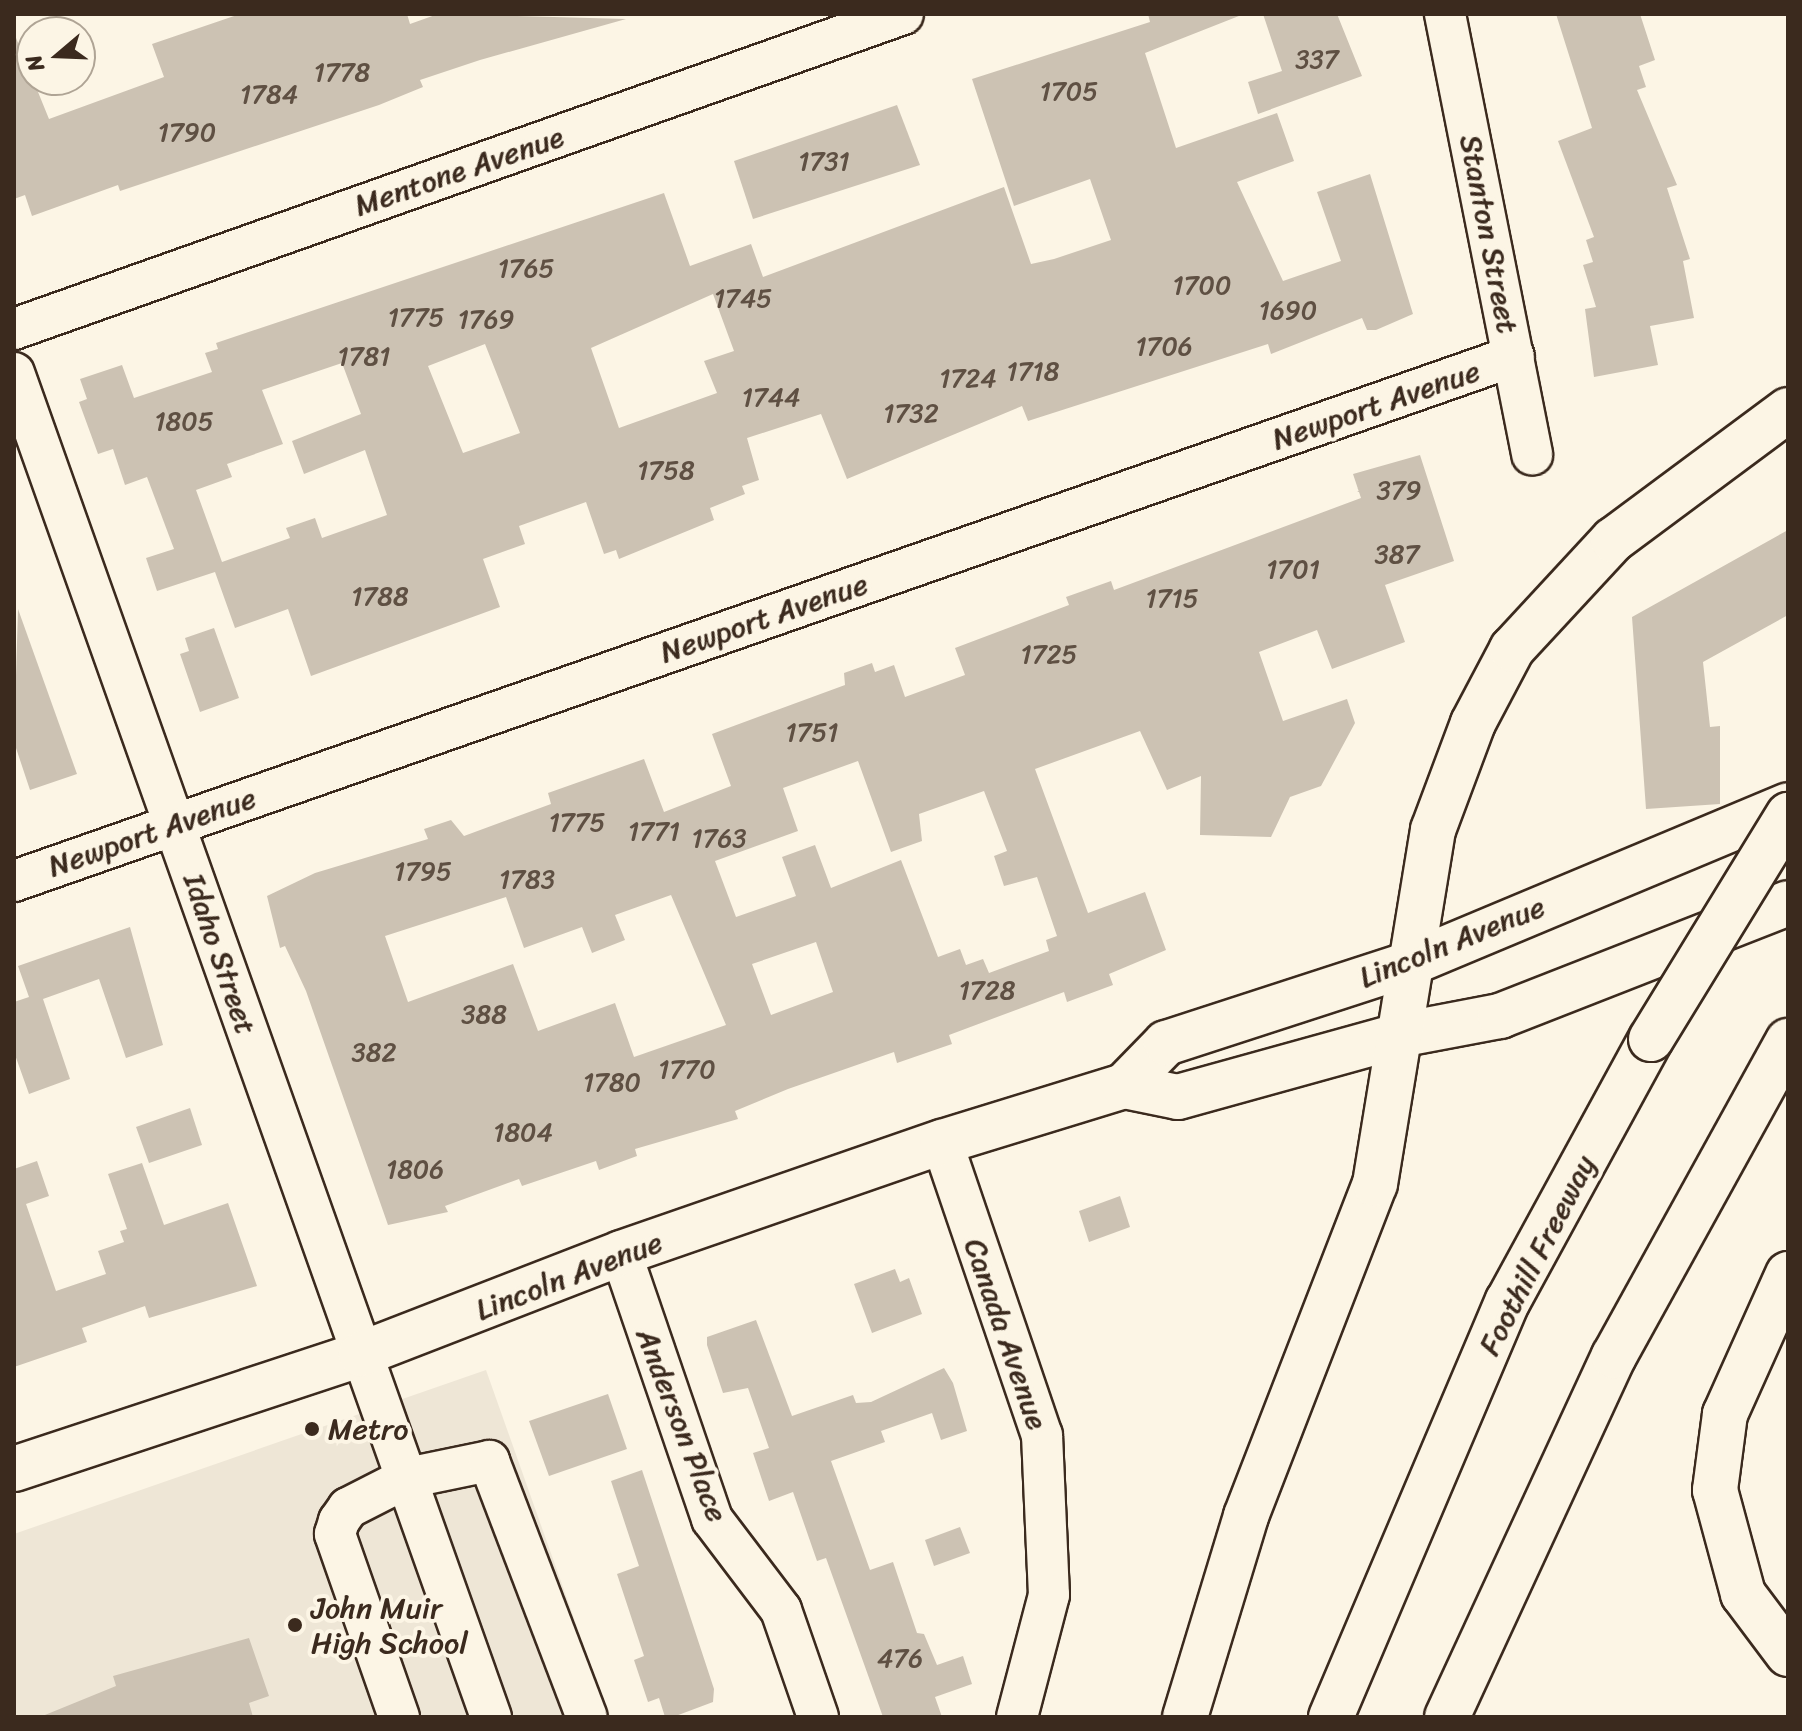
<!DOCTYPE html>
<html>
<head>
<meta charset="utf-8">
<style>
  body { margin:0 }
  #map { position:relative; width:1802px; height:1731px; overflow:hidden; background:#fcf5e5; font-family:Sriracha,sans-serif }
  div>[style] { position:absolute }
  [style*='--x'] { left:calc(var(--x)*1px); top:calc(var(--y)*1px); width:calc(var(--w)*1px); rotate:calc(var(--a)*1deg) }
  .built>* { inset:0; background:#eee6d6 }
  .building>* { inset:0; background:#ccc2b3 }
  .roads { filter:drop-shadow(2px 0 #3b2a1e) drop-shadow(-2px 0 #3b2a1e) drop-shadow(0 2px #3b2a1e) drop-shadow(0 -2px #3b2a1e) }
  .minor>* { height:40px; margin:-20px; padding:0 20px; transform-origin:20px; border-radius:20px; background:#fcf5e5 }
  .major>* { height:44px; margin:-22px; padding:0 22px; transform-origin:22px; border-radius:22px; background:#fcf5e5 }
  .highway>* { height:44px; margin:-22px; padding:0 22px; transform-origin:22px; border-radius:22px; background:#fcf5e5 }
  .bridges { filter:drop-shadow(2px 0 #3b2a1e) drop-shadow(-2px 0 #3b2a1e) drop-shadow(0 2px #3b2a1e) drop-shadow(0 -2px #3b2a1e) }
  .highway-bridge>* { height:44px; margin:-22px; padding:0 22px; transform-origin:22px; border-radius:22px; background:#fcf5e5 }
  .dots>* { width:22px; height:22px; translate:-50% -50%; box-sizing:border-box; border:4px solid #fcf5e5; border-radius:50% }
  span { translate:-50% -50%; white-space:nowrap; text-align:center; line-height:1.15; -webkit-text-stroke:8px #fcf5e5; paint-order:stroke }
  .number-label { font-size:26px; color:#5f5043 }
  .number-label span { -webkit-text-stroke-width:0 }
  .street-label { font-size:30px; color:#3b2a1e }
  .poi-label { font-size:30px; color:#3b2a1e }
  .left { translate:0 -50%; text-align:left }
  .frame { position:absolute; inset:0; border:16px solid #3b2a1e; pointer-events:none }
  .north { position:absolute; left:16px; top:16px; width:80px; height:80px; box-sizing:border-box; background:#fcf5e5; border:2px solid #afa495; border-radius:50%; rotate:251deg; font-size:22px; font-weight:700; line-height:32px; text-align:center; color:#3b2a1e }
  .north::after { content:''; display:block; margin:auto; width:28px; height:36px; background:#3b2a1e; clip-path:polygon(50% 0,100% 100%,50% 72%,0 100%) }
</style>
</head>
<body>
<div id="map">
  <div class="built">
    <div style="clip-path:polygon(486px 1370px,609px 1717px,14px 1717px,14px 1534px)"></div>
  </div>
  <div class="building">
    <div style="clip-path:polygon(240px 14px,407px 14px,410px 24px,438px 14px,626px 19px,480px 60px,420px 80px,423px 87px,379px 105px,120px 191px,118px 185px,32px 216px,25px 195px,14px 199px,14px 33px,49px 119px,164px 77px,152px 44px)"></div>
    <div style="clip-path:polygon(evenodd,1148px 14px,1244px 14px,1145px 53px,1176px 148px,1277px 113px,1294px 161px,1237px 182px,1283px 281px,1341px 261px,1317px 192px,1370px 174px,1413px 314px,1376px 330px,1367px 330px,1362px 318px,1271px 354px,1268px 344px,1028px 421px,1022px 406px,847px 479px,821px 414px,747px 438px,759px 480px,742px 486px,745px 494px,710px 508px,714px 520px,619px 559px,616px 550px,604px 554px,586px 502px,519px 526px,525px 544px,483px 559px,500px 607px,311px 676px,288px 609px,235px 628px,215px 572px,157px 591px,146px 558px,174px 549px,147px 477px,125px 485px,113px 449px,98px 454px,79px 402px,87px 399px,80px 379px,122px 365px,134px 398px,212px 372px,205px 353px,218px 349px,216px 343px,664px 193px,690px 266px,751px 244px,763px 277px,1004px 187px,1031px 264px,1054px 259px,1111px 240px,1090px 179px,1014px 206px,972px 79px,1150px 22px,1148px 14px,713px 294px,734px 351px,704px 361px,717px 393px,619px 428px,591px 348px,713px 294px,1148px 14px,485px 344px,520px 433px,463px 453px,428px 366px,485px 344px,1148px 14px,342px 363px,361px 414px,292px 441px,304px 474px,365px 450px,387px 515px,322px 538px,315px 518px,286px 528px,290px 538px,222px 562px,196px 490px,232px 477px,227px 464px,283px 444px,262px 390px,342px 363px)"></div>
    <div style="clip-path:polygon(1263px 14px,1337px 14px,1362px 76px,1258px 114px,1248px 82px,1282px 71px)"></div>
    <div style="clip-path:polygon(1556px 14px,1640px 14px,1655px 60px,1639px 66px,1646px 87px,1637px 90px,1677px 185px,1667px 188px,1690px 259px,1683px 261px,1694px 318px,1650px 326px,1658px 365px,1594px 377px,1585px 309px,1596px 307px,1583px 265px,1593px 262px,1586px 240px,1594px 237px,1558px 141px,1592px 128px)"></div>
    <div style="clip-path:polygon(897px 105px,920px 165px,753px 219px,734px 161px)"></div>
    <div style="clip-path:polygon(evenodd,1420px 455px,1454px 561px,1385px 585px,1405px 642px,1332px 669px,1317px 630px,1259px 652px,1283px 721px,1347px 699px,1355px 723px,1321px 786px,1290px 797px,1271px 837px,1200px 835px,1201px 776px,1167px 790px,1140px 731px,1035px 769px,1088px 913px,1145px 892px,1166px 950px,1109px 974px,1113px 985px,1067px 1002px,1064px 992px,949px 1035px,952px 1044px,897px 1063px,894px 1052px,788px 1089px,735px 1111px,738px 1119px,635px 1149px,637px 1156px,599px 1170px,596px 1161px,522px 1186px,519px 1179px,445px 1206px,448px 1212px,388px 1225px,306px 991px,285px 946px,280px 948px,267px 896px,315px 873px,428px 839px,424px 829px,451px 820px,464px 836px,551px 804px,548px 793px,644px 759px,664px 812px,731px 786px,712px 734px,845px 685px,844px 673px,872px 663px,875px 672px,894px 665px,905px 697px,965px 675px,955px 648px,1069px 605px,1066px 597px,1111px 581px,1114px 590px,1361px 498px,1353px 474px,1420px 455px,858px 761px,891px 852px,922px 841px,919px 814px,984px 791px,1007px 851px,994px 856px,1004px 886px,1037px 877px,1057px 936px,1046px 940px,1049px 951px,989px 973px,983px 959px,966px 965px,960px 949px,938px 957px,901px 860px,831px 888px,815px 845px,782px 857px,796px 896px,736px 917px,715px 861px,798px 831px,783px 788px,858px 761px,1420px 455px,671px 895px,726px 1025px,634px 1057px,615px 1003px,538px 1031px,513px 964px,408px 1002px,385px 936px,506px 897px,524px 948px,582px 927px,592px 953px,625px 940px,615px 915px,671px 895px,1420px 455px,816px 942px,833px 992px,771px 1015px,752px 964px,816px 942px)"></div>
    <div style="clip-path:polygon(1788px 530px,1788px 615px,1703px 662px,1710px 727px,1720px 726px,1720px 804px,1646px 809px,1632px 617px)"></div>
    <div style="clip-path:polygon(18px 609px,77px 774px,30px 790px,14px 742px)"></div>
    <div style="clip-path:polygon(214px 628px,239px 698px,200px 712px,180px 654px,189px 651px,185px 638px)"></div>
    <div style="clip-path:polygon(130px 927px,163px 1045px,126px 1058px,99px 979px,43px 999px,70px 1079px,29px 1094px,14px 1052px,14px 1002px,29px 997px,18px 966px)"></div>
    <div style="clip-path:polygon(190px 1108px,202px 1145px,149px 1163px,136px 1127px)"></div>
    <div style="clip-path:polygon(37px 1161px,49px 1196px,26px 1204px,56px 1291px,106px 1274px,98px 1251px,124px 1242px,120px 1231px,127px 1229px,108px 1174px,142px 1163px,164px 1225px,228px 1203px,257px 1286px,149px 1318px,145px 1306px,82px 1328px,87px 1342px,14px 1367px,14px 1169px)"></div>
    <div style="clip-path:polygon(1120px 1196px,1130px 1227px,1089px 1242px,1079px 1211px)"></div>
    <div style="clip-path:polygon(895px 1269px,900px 1282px,909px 1278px,922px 1314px,872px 1333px,854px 1284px)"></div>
    <div style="clip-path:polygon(756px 1320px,792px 1416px,853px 1395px,856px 1403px,871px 1402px,944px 1368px,953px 1383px,967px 1431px,941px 1440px,932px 1413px,881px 1431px,885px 1442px,831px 1461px,870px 1570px,893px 1562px,917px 1633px,924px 1634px,937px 1665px,963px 1656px,972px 1684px,935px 1697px,942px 1717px,883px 1717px,826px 1558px,817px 1561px,793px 1492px,769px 1501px,753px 1453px,769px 1448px,748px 1388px,723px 1393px,707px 1345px,707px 1337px)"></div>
    <div style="clip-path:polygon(608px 1394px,627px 1449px,549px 1476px,529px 1421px)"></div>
    <div style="clip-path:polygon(642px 1470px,714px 1689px,713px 1702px,673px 1717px,665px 1717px,659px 1698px,648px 1702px,634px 1660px,644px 1656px,617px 1574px,639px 1566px,611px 1481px)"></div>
    <div style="clip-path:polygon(960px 1527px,970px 1553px,934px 1566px,925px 1540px)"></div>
    <div style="clip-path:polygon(249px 1638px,269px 1696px,249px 1703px,253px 1717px,40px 1717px,116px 1686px,113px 1676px)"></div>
  </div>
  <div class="roads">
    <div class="minor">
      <div style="--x:1445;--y:14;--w:449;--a:78.8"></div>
      <div style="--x:14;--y:329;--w:943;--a:-19.51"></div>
      <div style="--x:14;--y:373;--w:1426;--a:70.46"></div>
      <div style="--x:14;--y:881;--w:1589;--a:-19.29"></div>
      <div style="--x:942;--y:1142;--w:310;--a:71.2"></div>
      <div style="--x:1042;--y:1435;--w:160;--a:87.5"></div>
      <div style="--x:1049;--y:1595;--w:126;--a:104.7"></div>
      <div style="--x:621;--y:1253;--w:281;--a:71.1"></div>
      <div style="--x:712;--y:1519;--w:114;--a:52.8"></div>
      <div style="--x:781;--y:1610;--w:113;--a:70.9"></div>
      <div style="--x:399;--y:1717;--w:194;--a:-109.3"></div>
      <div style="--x:335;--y:1534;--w:14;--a:-73"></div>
      <div style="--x:339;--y:1521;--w:16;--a:-55"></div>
      <div style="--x:348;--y:1508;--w:66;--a:-27"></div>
      <div style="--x:407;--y:1478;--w:84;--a:-11.7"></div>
      <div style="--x:489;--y:1461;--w:274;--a:69.1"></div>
    </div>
    <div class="major">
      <div style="--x:1124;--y:1086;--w:60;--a:-45.7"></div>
      <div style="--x:1166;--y:1043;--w:252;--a:-18"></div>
      <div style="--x:1406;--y:965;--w:414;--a:-22.7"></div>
      <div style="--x:14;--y:1469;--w:366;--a:-18.3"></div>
      <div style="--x:361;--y:1354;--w:279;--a:-21.2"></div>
      <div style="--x:621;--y:1253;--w:340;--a:-19.1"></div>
      <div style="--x:942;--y:1142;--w:190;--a:-17.1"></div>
      <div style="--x:1124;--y:1086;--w:55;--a:11.5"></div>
      <div style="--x:1178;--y:1097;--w:236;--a:-15.5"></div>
      <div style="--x:1405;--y:1034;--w:97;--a:-10.7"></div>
      <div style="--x:1500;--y:1016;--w:309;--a:-21.4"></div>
    </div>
    <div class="highway">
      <div style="--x:1788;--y:1274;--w:154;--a:114.2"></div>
      <div style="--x:1725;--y:1414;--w:77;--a:97.5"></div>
      <div style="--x:1715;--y:1490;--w:108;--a:74.9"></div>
      <div style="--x:1743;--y:1594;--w:75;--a:53.1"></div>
      <div style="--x:1185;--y:1717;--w:210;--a:-73.1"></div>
      <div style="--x:1246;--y:1516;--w:356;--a:-68.8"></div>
      <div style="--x:1375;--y:1184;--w:359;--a:-80.7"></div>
      <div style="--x:1433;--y:830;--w:114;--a:-69.5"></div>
      <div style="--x:1473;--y:723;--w:84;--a:-62.2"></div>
      <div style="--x:1512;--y:649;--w:149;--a:-47.2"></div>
      <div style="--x:1613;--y:540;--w:218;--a:-36.6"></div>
      <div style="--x:1331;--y:1717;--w:452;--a:-67"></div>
      <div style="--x:1508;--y:1301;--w:298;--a:-61.4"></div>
      <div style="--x:1447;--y:1717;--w:398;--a:-65.2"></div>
      <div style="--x:1614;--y:1356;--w:360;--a:-61.1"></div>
    </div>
  </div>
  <div class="bridges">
    <div class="highway-bridge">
      <div style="--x:1651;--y:1039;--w:263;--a:-58.5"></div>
    </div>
  </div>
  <div class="dots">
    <div style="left:312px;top:1429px;background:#3b2a1e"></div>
    <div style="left:295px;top:1625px;background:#3b2a1e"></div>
  </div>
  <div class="number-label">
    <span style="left:1317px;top:60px">337</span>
    <span style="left:342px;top:73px">1778</span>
    <span style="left:1069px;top:92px">1705</span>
    <span style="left:269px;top:95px">1784</span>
    <span style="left:187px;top:133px">1790</span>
    <span style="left:824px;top:162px">1731</span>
    <span style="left:526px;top:269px">1765</span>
    <span style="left:1202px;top:286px">1700</span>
    <span style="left:743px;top:299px">1745</span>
    <span style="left:1288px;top:311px">1690</span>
    <span style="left:416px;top:318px">1775</span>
    <span style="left:486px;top:320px">1769</span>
    <span style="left:1164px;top:347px">1706</span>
    <span style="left:364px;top:357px">1781</span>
    <span style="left:1033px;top:372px">1718</span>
    <span style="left:968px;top:379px">1724</span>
    <span style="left:771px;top:398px">1744</span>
    <span style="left:911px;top:414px">1732</span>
    <span style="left:184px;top:422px">1805</span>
    <span style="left:666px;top:471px">1758</span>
    <span style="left:1399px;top:491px">379</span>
    <span style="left:1397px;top:555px">387</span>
    <span style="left:1293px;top:570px">1701</span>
    <span style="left:380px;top:597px">1788</span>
    <span style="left:1172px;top:599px">1715</span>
    <span style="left:1049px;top:655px">1725</span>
    <span style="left:812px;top:733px">1751</span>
    <span style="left:577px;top:823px">1775</span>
    <span style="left:654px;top:832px">1771</span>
    <span style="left:719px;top:839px">1763</span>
    <span style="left:423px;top:872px">1795</span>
    <span style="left:527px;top:880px">1783</span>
    <span style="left:987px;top:991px">1728</span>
    <span style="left:484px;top:1015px">388</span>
    <span style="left:374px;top:1053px">382</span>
    <span style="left:687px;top:1070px">1770</span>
    <span style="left:612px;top:1083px">1780</span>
    <span style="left:523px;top:1133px">1804</span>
    <span style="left:415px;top:1170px">1806</span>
    <span style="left:900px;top:1659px">476</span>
  </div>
  <div class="street-label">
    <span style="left:459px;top:171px;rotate:-19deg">Mentone Avenue</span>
    <span style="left:1489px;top:234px;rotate:79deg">Stanton Street</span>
    <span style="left:1376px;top:405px;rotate:-19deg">Newport Avenue</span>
    <span style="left:764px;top:618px;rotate:-19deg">Newport Avenue</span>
    <span style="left:152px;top:832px;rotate:-19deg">Newport Avenue</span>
    <span style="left:1452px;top:942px;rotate:-22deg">Lincoln Avenue</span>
    <span style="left:220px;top:954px;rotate:71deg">Idaho Street</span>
    <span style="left:1537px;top:1255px;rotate:-63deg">Foothill Freeway</span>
    <span style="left:569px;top:1276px;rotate:-21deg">Lincoln Avenue</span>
    <span style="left:1006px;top:1334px;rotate:71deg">Canada Avenue</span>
    <span style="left:682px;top:1425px;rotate:69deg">Anderson Place</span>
  </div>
  <div class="poi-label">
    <span class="left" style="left:328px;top:1429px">Metro</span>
    <span class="left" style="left:311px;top:1625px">John Muir<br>High School</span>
  </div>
  <div class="frame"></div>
  <div class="north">N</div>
</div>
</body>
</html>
